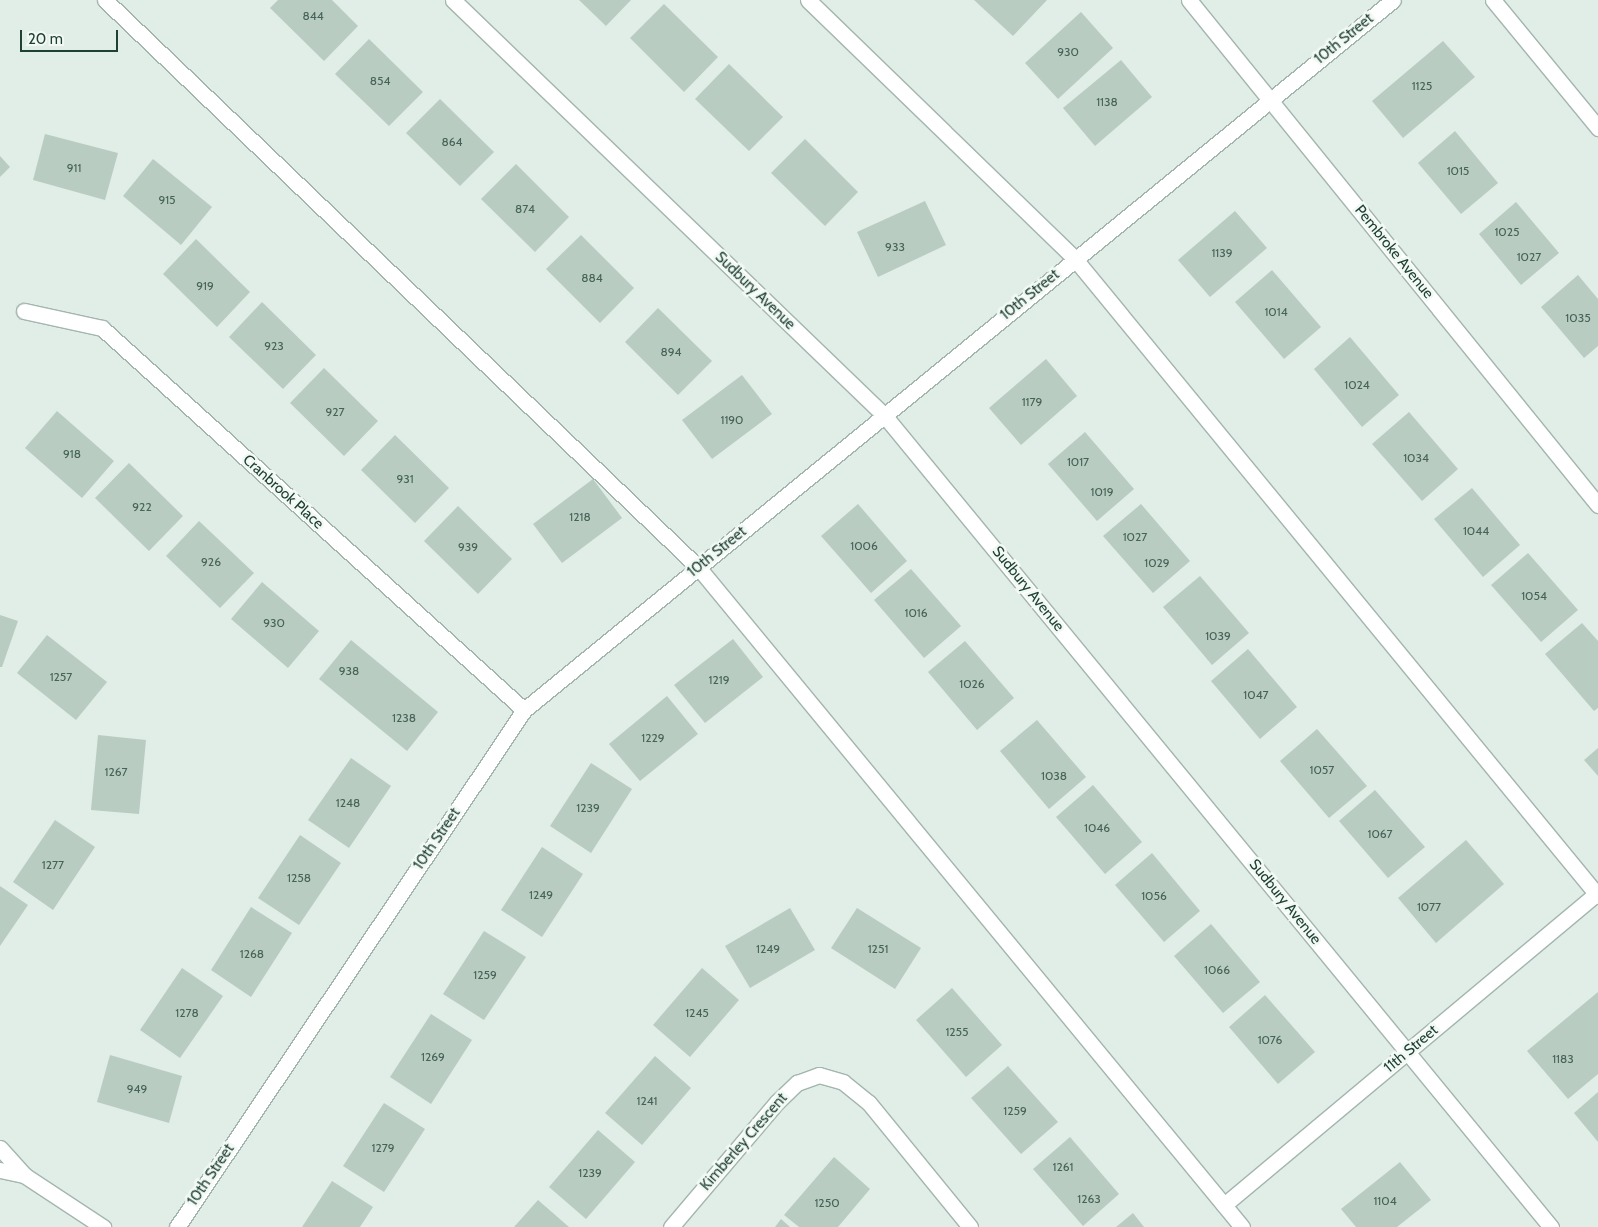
<!DOCTYPE html>
<html>
<head>
<meta charset="utf-8">
<style>
  body { margin:0 }
  #map { position:relative; width:1598px; height:1227px; overflow:hidden; background:#e1ede7; font-family:Cabin,sans-serif }
  div>[style] { position:absolute }
  [style*='--x'] { left:calc(var(--x)*1px); top:calc(var(--y)*1px); width:calc(var(--w)*1px); rotate:calc(var(--a)*1deg) }
  .building>* { inset:0; background:#b9ccc2 }
  .roads { filter:drop-shadow(1px 0 #a3b6ae) drop-shadow(-1px 0 #a3b6ae) drop-shadow(0 1px #a3b6ae) drop-shadow(0 -1px #a3b6ae) }
  .lane>* { height:15px; margin:-7.5px; padding:0 7.5px; transform-origin:7.5px; border-radius:7.5px; background:#fff }
  .street>* { height:15px; margin:-7.5px; padding:0 7.5px; transform-origin:7.5px; border-radius:7.5px; background:#fff }
  .secondary>* { height:15px; margin:-7.5px; padding:0 7.5px; transform-origin:7.5px; border-radius:7.5px; background:#fff }
  span { translate:-50% -50%; white-space:nowrap; text-align:center; line-height:1.15; -webkit-text-stroke:5px #f2f9f5; paint-order:stroke }
  .number-label { font-size:12px; color:#466358 }
  .number-label span { -webkit-text-stroke-width:0 }
  .street-label { font-size:15px; color:#1f4034 }
  .scale { position:absolute; left:20px; top:30px; width:98px; height:22px; box-sizing:border-box; border:2px solid #1f4034; border-top:0; padding-left:6px; font-size:15px; line-height:18px; white-space:nowrap; color:#1f4034; -webkit-text-stroke:4px #f2f9f5; paint-order:stroke }
</style>
</head>
<body>
<div id="map">
  <div class="building">
    <div style="clip-path:polygon(278px 0,332px 0,358px 26px,324px 61px,270px 8px)"></div>
    <div style="clip-path:polygon(579px 0,631px 0,606px 26px)"></div>
    <div style="clip-path:polygon(974px 0,1047px 0,1013px 36px)"></div>
    <div style="clip-path:polygon(664px 4px,718px 57px,684px 92px,630px 38px)"></div>
    <div style="clip-path:polygon(1081px 12px,1113px 48px,1058px 99px,1025px 63px)"></div>
    <div style="clip-path:polygon(369px 39px,423px 92px,389px 126px,335px 74px)"></div>
    <div style="clip-path:polygon(1443px 41px,1475px 77px,1403px 138px,1372px 101px)"></div>
    <div style="clip-path:polygon(1121px 60px,1152px 97px,1095px 146px,1063px 108px)"></div>
    <div style="clip-path:polygon(729px 64px,783px 117px,749px 151px,695px 99px)"></div>
    <div style="clip-path:polygon(440px 99px,494px 152px,460px 186px,406px 133px)"></div>
    <div style="clip-path:polygon(1455px 131px,1498px 183px,1461px 214px,1418px 163px)"></div>
    <div style="clip-path:polygon(45px 134px,118px 153px,105px 200px,33px 180px)"></div>
    <div style="clip-path:polygon(805px 139px,858px 192px,825px 226px,771px 173px)"></div>
    <div style="clip-path:polygon(0 156px,10px 167px,0 177px)"></div>
    <div style="clip-path:polygon(153px 159px,212px 207px,181px 245px,123px 196px)"></div>
    <div style="clip-path:polygon(516px 164px,569px 217px,535px 252px,481px 199px)"></div>
    <div style="clip-path:polygon(925px 201px,946px 245px,878px 277px,857px 232px)"></div>
    <div style="clip-path:polygon(1516px 202px,1559px 253px,1521px 285px,1479px 234px)"></div>
    <div style="clip-path:polygon(1235px 211px,1267px 248px,1210px 297px,1178px 260px)"></div>
    <div style="clip-path:polygon(581px 235px,634px 288px,600px 323px,546px 269px)"></div>
    <div style="clip-path:polygon(196px 239px,250px 292px,217px 327px,163px 274px)"></div>
    <div style="clip-path:polygon(1272px 270px,1321px 327px,1284px 359px,1235px 302px)"></div>
    <div style="clip-path:polygon(1578px 275px,1598px 299px,1598px 346px,1584px 358px,1541px 307px)"></div>
    <div style="clip-path:polygon(262px 302px,316px 355px,283px 389px,229px 337px)"></div>
    <div style="clip-path:polygon(658px 308px,712px 361px,678px 395px,625px 342px)"></div>
    <div style="clip-path:polygon(1350px 337px,1399px 395px,1362px 427px,1314px 369px)"></div>
    <div style="clip-path:polygon(1046px 359px,1077px 396px,1021px 445px,989px 408px)"></div>
    <div style="clip-path:polygon(324px 368px,378px 421px,344px 456px,290px 403px)"></div>
    <div style="clip-path:polygon(742px 375px,772px 414px,712px 459px,682px 420px)"></div>
    <div style="clip-path:polygon(57px 411px,114px 461px,82px 498px,25px 448px)"></div>
    <div style="clip-path:polygon(1409px 412px,1458px 469px,1422px 501px,1372px 444px)"></div>
    <div style="clip-path:polygon(1085px 432px,1134px 489px,1097px 521px,1048px 464px)"></div>
    <div style="clip-path:polygon(395px 435px,449px 488px,415px 523px,361px 470px)"></div>
    <div style="clip-path:polygon(129px 463px,183px 516px,149px 551px,95px 498px)"></div>
    <div style="clip-path:polygon(593px 479px,622px 518px,562px 563px,533px 524px)"></div>
    <div style="clip-path:polygon(1472px 488px,1520px 545px,1483px 577px,1434px 519px)"></div>
    <div style="clip-path:polygon(858px 504px,907px 561px,871px 593px,821px 536px)"></div>
    <div style="clip-path:polygon(1141px 504px,1190px 561px,1153px 593px,1103px 536px)"></div>
    <div style="clip-path:polygon(458px 506px,512px 559px,478px 594px,424px 541px)"></div>
    <div style="clip-path:polygon(199px 521px,254px 573px,220px 608px,166px 556px)"></div>
    <div style="clip-path:polygon(1528px 553px,1578px 610px,1541px 642px,1491px 585px)"></div>
    <div style="clip-path:polygon(911px 569px,961px 626px,924px 658px,874px 600px)"></div>
    <div style="clip-path:polygon(1200px 576px,1249px 633px,1212px 665px,1163px 607px)"></div>
    <div style="clip-path:polygon(262px 582px,319px 631px,288px 668px,231px 619px)"></div>
    <div style="clip-path:polygon(0 615px,18px 621px,2px 667px,0 667px)"></div>
    <div style="clip-path:polygon(1582px 623px,1598px 641px,1598px 708px,1594px 711px,1545px 654px)"></div>
    <div style="clip-path:polygon(47px 635px,107px 682px,76px 720px,17px 673px)"></div>
    <div style="clip-path:polygon(733px 639px,763px 677px,705px 723px,674px 685px)"></div>
    <div style="clip-path:polygon(351px 640px,438px 712px,407px 751px,319px 679px)"></div>
    <div style="clip-path:polygon(965px 641px,1014px 698px,977px 730px,928px 672px)"></div>
    <div style="clip-path:polygon(1248px 649px,1297px 707px,1260px 739px,1211px 681px)"></div>
    <div style="clip-path:polygon(667px 696px,698px 734px,640px 781px,609px 744px)"></div>
    <div style="clip-path:polygon(1037px 720px,1086px 777px,1049px 809px,1000px 751px)"></div>
    <div style="clip-path:polygon(1317px 729px,1367px 786px,1329px 818px,1280px 761px)"></div>
    <div style="clip-path:polygon(98px 735px,146px 740px,139px 814px,91px 810px)"></div>
    <div style="clip-path:polygon(1598px 748px,1598px 776px,1584px 760px)"></div>
    <div style="clip-path:polygon(351px 758px,391px 786px,349px 848px,308px 820px)"></div>
    <div style="clip-path:polygon(591px 763px,632px 789px,591px 853px,550px 826px)"></div>
    <div style="clip-path:polygon(1093px 785px,1142px 842px,1105px 874px,1056px 817px)"></div>
    <div style="clip-path:polygon(1375px 790px,1425px 847px,1388px 878px,1339px 821px)"></div>
    <div style="clip-path:polygon(55px 820px,95px 847px,53px 910px,13px 882px)"></div>
    <div style="clip-path:polygon(300px 835px,341px 863px,299px 925px,258px 898px)"></div>
    <div style="clip-path:polygon(1466px 840px,1504px 884px,1436px 943px,1398px 898px)"></div>
    <div style="clip-path:polygon(542px 847px,583px 874px,542px 937px,501px 910px)"></div>
    <div style="clip-path:polygon(1152px 853px,1200px 911px,1164px 942px,1115px 885px)"></div>
    <div style="clip-path:polygon(0 886px,28px 905px,0 946px)"></div>
    <div style="clip-path:polygon(251px 907px,292px 933px,251px 997px,211px 970px)"></div>
    <div style="clip-path:polygon(790px 908px,815px 950px,750px 988px,725px 946px)"></div>
    <div style="clip-path:polygon(857px 908px,921px 948px,895px 989px,831px 948px)"></div>
    <div style="clip-path:polygon(1211px 924px,1260px 982px,1223px 1013px,1174px 956px)"></div>
    <div style="clip-path:polygon(484px 931px,526px 957px,484px 1020px,443px 994px)"></div>
    <div style="clip-path:polygon(182px 968px,223px 996px,180px 1058px,140px 1030px)"></div>
    <div style="clip-path:polygon(702px 968px,739px 1000px,690px 1057px,653px 1025px)"></div>
    <div style="clip-path:polygon(952px 988px,1002px 1045px,966px 1077px,916px 1020px)"></div>
    <div style="clip-path:polygon(1598px 992px,1598px 1074px,1568px 1099px,1527px 1051px)"></div>
    <div style="clip-path:polygon(1265px 995px,1315px 1052px,1278px 1084px,1229px 1027px)"></div>
    <div style="clip-path:polygon(431px 1014px,472px 1040px,431px 1104px,390px 1077px)"></div>
    <div style="clip-path:polygon(110px 1055px,182px 1076px,169px 1123px,97px 1102px)"></div>
    <div style="clip-path:polygon(655px 1056px,691px 1088px,642px 1145px,605px 1113px)"></div>
    <div style="clip-path:polygon(1008px 1066px,1058px 1122px,1021px 1154px,971px 1098px)"></div>
    <div style="clip-path:polygon(1598px 1092px,1598px 1142px,1574px 1113px)"></div>
    <div style="clip-path:polygon(384px 1103px,425px 1129px,384px 1192px,343px 1166px)"></div>
    <div style="clip-path:polygon(598px 1130px,635px 1162px,586px 1219px,549px 1187px)"></div>
    <div style="clip-path:polygon(1070px 1137px,1119px 1194px,1083px 1226px,1033px 1169px)"></div>
    <div style="clip-path:polygon(834px 1157px,870px 1189px,838px 1227px,799px 1227px,784px 1215px)"></div>
    <div style="clip-path:polygon(1400px 1162px,1431px 1200px,1397px 1227px,1356px 1227px,1341px 1209px)"></div>
    <div style="clip-path:polygon(332px 1181px,373px 1207px,360px 1227px,302px 1227px)"></div>
    <div style="clip-path:polygon(538px 1200px,569px 1227px,514px 1227px)"></div>
    <div style="clip-path:polygon(1133px 1213px,1144px 1227px,1116px 1227px)"></div>
    <div style="clip-path:polygon(781px 1219px,790px 1227px,775px 1227px)"></div>
  </div>
  <div class="roads">
    <div class="lane">
      <div style="--x:105;--y:0;--w:820;--a:43.72"></div>
      <div style="--x:698;--y:567;--w:855;--a:50.5"></div>
      <div style="--x:808;--y:0;--w:372;--a:44.1"></div>
      <div style="--x:1075;--y:259;--w:824;--a:50.61"></div>
      <div style="--x:1493;--y:0;--w:166;--a:50.6"></div>
    </div>
    <div class="street">
      <div style="--x:453;--y:0;--w:598;--a:43.92"></div>
      <div style="--x:884;--y:415;--w:1051;--a:50.6"></div>
      <div style="--x:1189;--y:0;--w:650;--a:51"></div>
      <div style="--x:24;--y:311;--w:80;--a:12.3"></div>
      <div style="--x:102;--y:328;--w:569;--a:42.15"></div>
      <div style="--x:1224;--y:1205;--w:488;--a:-39.9"></div>
      <div style="--x:177;--y:1227;--w:623;--a:-56.13"></div>
      <div style="--x:524;--y:710;--w:1122;--a:-39.25"></div>
      <div style="--x:671;--y:1227;--w:164;--a:-49.7"></div>
      <div style="--x:777;--y:1102;--w:28;--a:-44"></div>
      <div style="--x:797;--y:1083;--w:23;--a:-20"></div>
      <div style="--x:819;--y:1075;--w:25;--a:16"></div>
      <div style="--x:843;--y:1082;--w:33;--a:39"></div>
      <div style="--x:869;--y:1103;--w:160;--a:50.8"></div>
    </div>
    <div class="secondary">
      <div style="--x:0;--y:1148;--w:36;--a:48"></div>
      <div style="--x:24;--y:1175;--w:95;--a:33.4"></div>
      <div style="--x:0;--y:1170;--w:25;--a:12"></div>
    </div>
  </div>
  <div class="number-label">
    <span style="left:313px;top:16px">844</span>
    <span style="left:1068px;top:52px">930</span>
    <span style="left:380px;top:81px">854</span>
    <span style="left:1422px;top:86px">1125</span>
    <span style="left:1107px;top:102px">1138</span>
    <span style="left:452px;top:142px">864</span>
    <span style="left:74px;top:168px">911</span>
    <span style="left:1458px;top:171px">1015</span>
    <span style="left:167px;top:200px">915</span>
    <span style="left:525px;top:209px">874</span>
    <span style="left:1507px;top:232px">1025</span>
    <span style="left:895px;top:247px">933</span>
    <span style="left:1222px;top:253px">1139</span>
    <span style="left:1529px;top:257px">1027</span>
    <span style="left:592px;top:278px">884</span>
    <span style="left:205px;top:286px">919</span>
    <span style="left:1276px;top:312px">1014</span>
    <span style="left:1578px;top:318px">1035</span>
    <span style="left:274px;top:346px">923</span>
    <span style="left:671px;top:352px">894</span>
    <span style="left:1357px;top:385px">1024</span>
    <span style="left:1032px;top:402px">1179</span>
    <span style="left:335px;top:412px">927</span>
    <span style="left:732px;top:420px">1190</span>
    <span style="left:72px;top:454px">918</span>
    <span style="left:1416px;top:458px">1034</span>
    <span style="left:1078px;top:462px">1017</span>
    <span style="left:405px;top:479px">931</span>
    <span style="left:1102px;top:492px">1019</span>
    <span style="left:142px;top:507px">922</span>
    <span style="left:580px;top:517px">1218</span>
    <span style="left:1476px;top:531px">1044</span>
    <span style="left:1135px;top:537px">1027</span>
    <span style="left:864px;top:546px">1006</span>
    <span style="left:468px;top:547px">939</span>
    <span style="left:211px;top:562px">926</span>
    <span style="left:1157px;top:563px">1029</span>
    <span style="left:1534px;top:596px">1054</span>
    <span style="left:916px;top:613px">1016</span>
    <span style="left:274px;top:623px">930</span>
    <span style="left:1218px;top:636px">1039</span>
    <span style="left:349px;top:671px">938</span>
    <span style="left:61px;top:677px">1257</span>
    <span style="left:719px;top:680px">1219</span>
    <span style="left:972px;top:684px">1026</span>
    <span style="left:1256px;top:695px">1047</span>
    <span style="left:404px;top:718px">1238</span>
    <span style="left:653px;top:738px">1229</span>
    <span style="left:1322px;top:770px">1057</span>
    <span style="left:116px;top:772px">1267</span>
    <span style="left:1054px;top:776px">1038</span>
    <span style="left:348px;top:803px">1248</span>
    <span style="left:588px;top:808px">1239</span>
    <span style="left:1097px;top:828px">1046</span>
    <span style="left:1380px;top:834px">1067</span>
    <span style="left:53px;top:865px">1277</span>
    <span style="left:299px;top:878px">1258</span>
    <span style="left:541px;top:895px">1249</span>
    <span style="left:1154px;top:896px">1056</span>
    <span style="left:1429px;top:907px">1077</span>
    <span style="left:768px;top:949px">1249</span>
    <span style="left:878px;top:949px">1251</span>
    <span style="left:252px;top:954px">1268</span>
    <span style="left:1217px;top:970px">1066</span>
    <span style="left:485px;top:975px">1259</span>
    <span style="left:187px;top:1013px">1278</span>
    <span style="left:697px;top:1013px">1245</span>
    <span style="left:957px;top:1032px">1255</span>
    <span style="left:1270px;top:1040px">1076</span>
    <span style="left:433px;top:1057px">1269</span>
    <span style="left:1563px;top:1059px">1183</span>
    <span style="left:137px;top:1089px">949</span>
    <span style="left:647px;top:1101px">1241</span>
    <span style="left:1015px;top:1111px">1259</span>
    <span style="left:383px;top:1148px">1279</span>
    <span style="left:1063px;top:1167px">1261</span>
    <span style="left:590px;top:1173px">1239</span>
    <span style="left:1089px;top:1199px">1263</span>
    <span style="left:1385px;top:1201px">1104</span>
    <span style="left:827px;top:1203px">1250</span>
  </div>
  <div class="street-label">
    <span style="left:1344px;top:39px;rotate:-39deg">10th Street</span>
    <span style="left:1394px;top:252px;rotate:51deg">Pembroke Avenue</span>
    <span style="left:755px;top:291px;rotate:44deg">Sudbury Avenue</span>
    <span style="left:1030px;top:295px;rotate:-39deg">10th Street</span>
    <span style="left:283px;top:492px;rotate:42deg">Cranbrook Place</span>
    <span style="left:717px;top:552px;rotate:-39deg">10th Street</span>
    <span style="left:1028px;top:589px;rotate:51deg">Sudbury Avenue</span>
    <span style="left:437px;top:839px;rotate:-56deg">10th Street</span>
    <span style="left:1285px;top:902px;rotate:51deg">Sudbury Avenue</span>
    <span style="left:1411px;top:1049px;rotate:-40deg">11th Street</span>
    <span style="left:744px;top:1142px;rotate:-49deg">Kimberley Crescent</span>
    <span style="left:211px;top:1175px;rotate:-56deg">10th Street</span>
  </div>
  <div class="scale">20 m</div>
</div>
</body>
</html>
